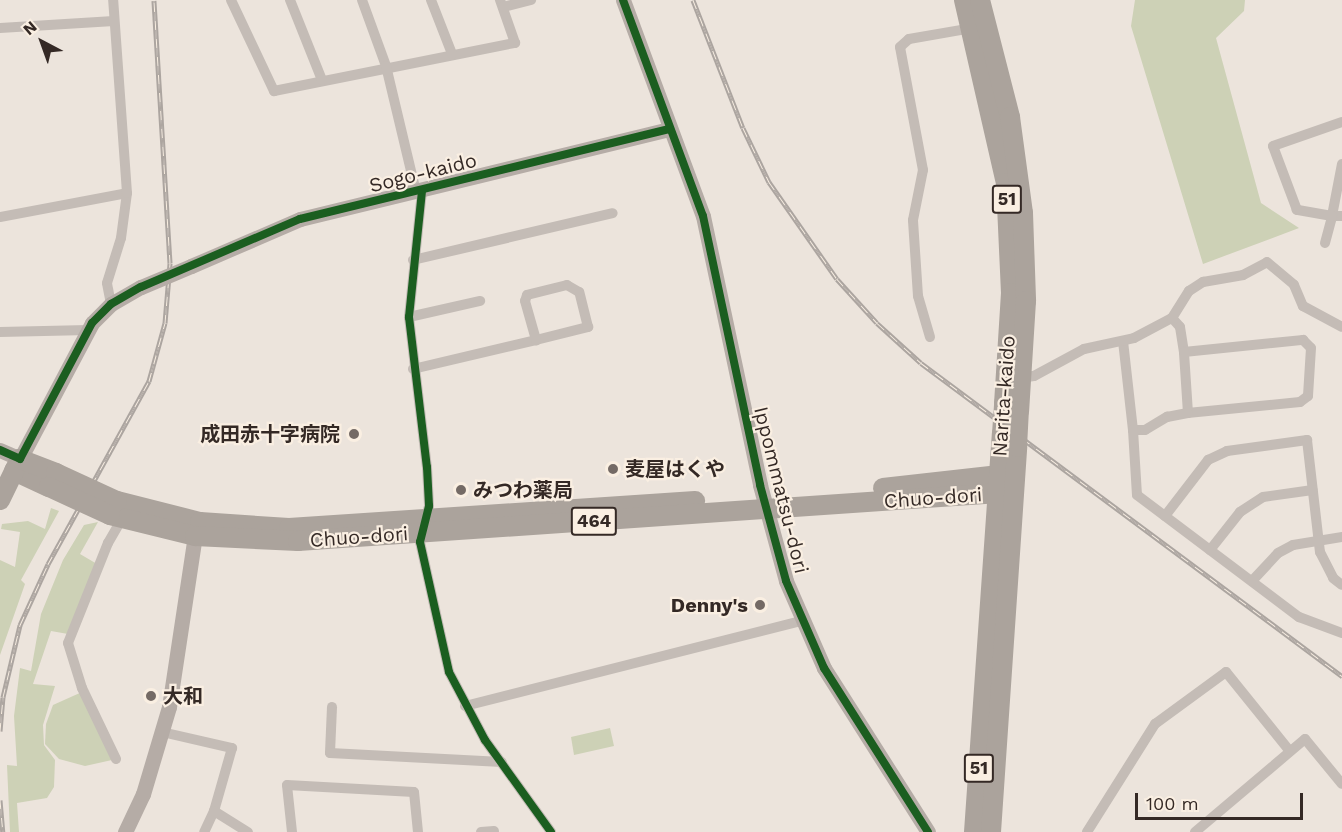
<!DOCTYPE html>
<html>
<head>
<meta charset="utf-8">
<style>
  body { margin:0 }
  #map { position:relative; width:1342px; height:832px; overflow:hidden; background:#ece4dc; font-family:"Work Sans","Noto Sans JP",sans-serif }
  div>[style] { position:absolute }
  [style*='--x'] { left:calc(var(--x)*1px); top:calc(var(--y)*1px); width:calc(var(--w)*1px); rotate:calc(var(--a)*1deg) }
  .green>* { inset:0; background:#cdd1b6 }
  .street>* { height:10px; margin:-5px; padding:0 5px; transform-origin:5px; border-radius:5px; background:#c4bcb6 }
  .secondary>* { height:15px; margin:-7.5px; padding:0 7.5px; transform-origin:7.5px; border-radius:7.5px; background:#b5aca6 }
  .highway>* { height:20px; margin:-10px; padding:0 10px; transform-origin:10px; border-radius:10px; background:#aba39c }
  .rail>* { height:5px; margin-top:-2.5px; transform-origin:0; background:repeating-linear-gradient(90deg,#faefe2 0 9px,#aca5a0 0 18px); box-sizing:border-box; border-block:2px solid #aca5a0 }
  .secondary-bridge>* { height:15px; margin:-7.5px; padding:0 7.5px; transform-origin:7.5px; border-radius:7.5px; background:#b5aca6 }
  .highway-bridge>* { height:20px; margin:-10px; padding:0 10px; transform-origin:10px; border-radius:10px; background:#aba39c }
  .cycleway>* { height:8px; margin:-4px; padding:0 4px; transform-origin:4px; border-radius:4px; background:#1b5e20 }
  .dots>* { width:16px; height:16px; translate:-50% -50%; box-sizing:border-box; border:3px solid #faefe2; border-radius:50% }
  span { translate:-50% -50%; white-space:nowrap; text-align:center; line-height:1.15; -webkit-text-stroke:4.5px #faefe2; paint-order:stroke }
  .shield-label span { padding:2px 4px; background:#faefe2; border:2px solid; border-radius:4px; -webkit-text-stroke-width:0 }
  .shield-label { font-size:18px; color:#342925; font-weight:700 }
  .street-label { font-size:20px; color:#342925 }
  .poi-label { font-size:20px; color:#342925; font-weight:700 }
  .right { translate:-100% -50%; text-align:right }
  .left { translate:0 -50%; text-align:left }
  .north { position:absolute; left:12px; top:12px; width:60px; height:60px; -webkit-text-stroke:4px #faefe2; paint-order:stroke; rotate:319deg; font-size:16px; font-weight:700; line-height:24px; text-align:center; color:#342925 }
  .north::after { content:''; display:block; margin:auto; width:21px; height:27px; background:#342925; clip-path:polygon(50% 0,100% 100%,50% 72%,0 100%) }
  .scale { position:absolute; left:1135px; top:793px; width:168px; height:27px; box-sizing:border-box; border:3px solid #342925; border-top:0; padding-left:8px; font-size:18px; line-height:21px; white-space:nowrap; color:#342925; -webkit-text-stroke:4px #faefe2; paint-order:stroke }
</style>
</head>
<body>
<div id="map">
  <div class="green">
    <div style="clip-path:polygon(1135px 0,1245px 0,1244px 11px,1216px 38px,1261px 203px,1299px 228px,1203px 264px,1131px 26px)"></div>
    <div style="clip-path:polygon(51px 508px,59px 511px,21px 580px,25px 584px,0 655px,0 560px,15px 567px,20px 532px,1px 529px,2px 524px,28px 521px,45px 529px)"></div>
    <div style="clip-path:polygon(98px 522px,80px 554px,97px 564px,68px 634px,51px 631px,33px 684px,55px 686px,43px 725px,44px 745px,55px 760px,54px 787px,47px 798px,17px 803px,19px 832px,10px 832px,7px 765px,17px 766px,14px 716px,20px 668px,31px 671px,41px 614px,63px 560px,84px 525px)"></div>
    <div style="clip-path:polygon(82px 692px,112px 760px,85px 766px,59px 759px,45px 744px,46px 724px,53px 705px)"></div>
    <div style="clip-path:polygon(610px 728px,614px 746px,574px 755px,571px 737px)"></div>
  </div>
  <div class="street">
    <div style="--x:231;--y:0;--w:101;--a:64.7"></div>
    <div style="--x:274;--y:91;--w:246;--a:-11.3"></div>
    <div style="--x:515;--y:43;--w:46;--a:-109.2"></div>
    <div style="--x:290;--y:0;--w:86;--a:68.2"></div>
    <div style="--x:362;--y:0;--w:70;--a:70"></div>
    <div style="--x:386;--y:66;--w:130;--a:76.6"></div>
    <div style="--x:431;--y:0;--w:58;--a:68.7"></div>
    <div style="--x:503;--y:7;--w:29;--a:-14"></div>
    <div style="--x:0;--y:28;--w:114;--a:-3.5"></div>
    <div style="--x:1342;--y:164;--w:53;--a:100.9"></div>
    <div style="--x:1332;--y:216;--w:10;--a:0"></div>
    <div style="--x:422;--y:191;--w:127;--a:95.9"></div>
    <div style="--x:409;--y:317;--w:151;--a:83.2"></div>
    <div style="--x:427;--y:467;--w:39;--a:87"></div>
    <div style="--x:429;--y:506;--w:37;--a:104"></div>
    <div style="--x:420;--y:542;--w:133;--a:77.4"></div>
    <div style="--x:449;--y:672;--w:77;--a:62.1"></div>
    <div style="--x:485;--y:740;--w:113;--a:54.3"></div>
    <div style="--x:0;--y:217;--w:129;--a:-10.7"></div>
    <div style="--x:1325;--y:243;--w:28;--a:-75"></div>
    <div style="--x:1332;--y:216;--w:36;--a:-170"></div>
    <div style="--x:1297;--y:210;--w:68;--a:-110.6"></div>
    <div style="--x:1273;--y:146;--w:73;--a:-19.2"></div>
    <div style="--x:413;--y:260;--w:205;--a:-13.2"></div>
    <div style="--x:111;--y:304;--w:21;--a:-101"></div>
    <div style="--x:107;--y:283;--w:47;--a:-72.7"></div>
    <div style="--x:121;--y:238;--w:45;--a:-82.4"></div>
    <div style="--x:127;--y:193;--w:194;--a:-94.1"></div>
    <div style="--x:409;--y:317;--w:73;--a:-12.7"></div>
    <div style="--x:1172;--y:318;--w:12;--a:48"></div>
    <div style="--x:1180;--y:327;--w:25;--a:81"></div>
    <div style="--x:1184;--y:352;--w:120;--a:-5.8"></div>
    <div style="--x:1303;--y:340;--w:11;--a:45"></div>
    <div style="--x:1311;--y:348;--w:48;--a:93.6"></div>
    <div style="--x:1308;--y:396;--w:10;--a:143"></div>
    <div style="--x:1300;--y:402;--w:113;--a:174.4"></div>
    <div style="--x:1188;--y:413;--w:61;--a:-93.8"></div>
    <div style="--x:0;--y:332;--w:88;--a:-1.3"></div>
    <div style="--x:930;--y:337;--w:43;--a:-106.3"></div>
    <div style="--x:918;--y:296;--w:76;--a:-93.8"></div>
    <div style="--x:913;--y:220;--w:51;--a:-78.7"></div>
    <div style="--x:923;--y:170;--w:125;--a:-100.6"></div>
    <div style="--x:900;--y:47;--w:12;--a:-42"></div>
    <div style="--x:909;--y:39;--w:65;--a:-9.8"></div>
    <div style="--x:1123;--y:341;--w:90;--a:83.6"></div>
    <div style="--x:1133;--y:430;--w:12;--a:0"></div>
    <div style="--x:1145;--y:430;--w:26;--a:-31"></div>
    <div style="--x:1167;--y:417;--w:21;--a:-11"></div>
    <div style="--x:413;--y:369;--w:126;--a:-13.3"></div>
    <div style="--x:536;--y:340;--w:54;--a:-14"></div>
    <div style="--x:588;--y:327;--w:36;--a:-104"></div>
    <div style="--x:579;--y:292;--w:14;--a:-150"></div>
    <div style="--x:567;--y:285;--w:41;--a:166"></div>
    <div style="--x:527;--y:295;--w:6;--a:108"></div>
    <div style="--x:525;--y:301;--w:41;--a:74.2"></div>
    <div style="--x:1020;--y:378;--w:14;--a:-8"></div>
    <div style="--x:1034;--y:376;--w:57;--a:-28.4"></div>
    <div style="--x:1084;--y:349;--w:51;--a:-12.4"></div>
    <div style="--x:1134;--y:338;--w:43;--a:-27.8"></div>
    <div style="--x:1172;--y:318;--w:32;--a:-58"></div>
    <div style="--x:1189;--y:291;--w:17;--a:-33"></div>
    <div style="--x:1203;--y:282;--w:41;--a:-9.9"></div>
    <div style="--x:1243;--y:275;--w:27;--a:-28"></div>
    <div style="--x:1267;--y:262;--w:35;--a:40"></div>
    <div style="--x:1294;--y:285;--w:23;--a:67"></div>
    <div style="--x:1303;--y:306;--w:44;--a:28.3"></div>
    <div style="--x:1133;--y:430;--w:65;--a:86.5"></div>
    <div style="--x:1137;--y:495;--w:203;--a:37"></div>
    <div style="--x:1299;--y:617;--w:46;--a:20.4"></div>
    <div style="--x:1165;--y:516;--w:71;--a:-52.5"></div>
    <div style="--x:1208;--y:460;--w:21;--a:-25"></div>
    <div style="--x:1227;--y:451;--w:81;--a:-7.8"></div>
    <div style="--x:1307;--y:440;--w:113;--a:83.4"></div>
    <div style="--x:1320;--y:552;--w:29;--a:63"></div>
    <div style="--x:1333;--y:578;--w:11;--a:38"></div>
    <div style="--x:1210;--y:550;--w:48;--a:-51.7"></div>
    <div style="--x:1240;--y:512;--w:27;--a:-33"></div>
    <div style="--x:1263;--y:497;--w:50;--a:-8"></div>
    <div style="--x:1252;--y:581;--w:38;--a:-47"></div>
    <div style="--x:1278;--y:553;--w:17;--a:-28"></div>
    <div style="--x:1293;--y:545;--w:50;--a:-9.3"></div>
    <div style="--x:465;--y:706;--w:348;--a:-14.2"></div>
    <div style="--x:332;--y:707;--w:46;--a:92.5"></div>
    <div style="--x:330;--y:753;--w:172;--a:3"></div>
    <div style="--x:162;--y:732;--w:72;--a:12.9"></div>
    <div style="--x:232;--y:748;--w:66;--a:105.9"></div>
    <div style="--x:214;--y:811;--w:23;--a:115"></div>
    <div style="--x:116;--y:759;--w:79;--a:-115.6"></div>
    <div style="--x:82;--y:688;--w:47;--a:-107.3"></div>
    <div style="--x:68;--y:643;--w:108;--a:-68.2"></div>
    <div style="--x:108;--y:543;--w:28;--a:-60"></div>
    <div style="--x:214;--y:811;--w:40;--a:32"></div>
    <div style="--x:292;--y:832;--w:47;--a:-96.1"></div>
    <div style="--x:287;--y:785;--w:127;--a:3.2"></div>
    <div style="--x:414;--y:792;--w:40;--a:84.3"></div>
    <div style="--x:481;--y:832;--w:13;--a:-4"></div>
    <div style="--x:1087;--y:832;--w:128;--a:-57.8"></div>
    <div style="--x:1155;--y:724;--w:88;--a:-36.2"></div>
    <div style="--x:1226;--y:672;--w:100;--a:51.1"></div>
    <div style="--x:1195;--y:832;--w:144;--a:-40.2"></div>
    <div style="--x:1305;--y:739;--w:58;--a:50.6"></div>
  </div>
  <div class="secondary">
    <div style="--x:623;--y:0;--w:230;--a:69.7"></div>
    <div style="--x:703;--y:216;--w:275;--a:78"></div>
    <div style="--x:760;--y:485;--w:99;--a:74.8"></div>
    <div style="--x:786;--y:581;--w:95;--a:66.4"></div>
    <div style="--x:824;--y:668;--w:194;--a:57.6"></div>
    <div style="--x:191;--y:266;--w:119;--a:-23.3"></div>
    <div style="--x:300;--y:219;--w:380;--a:-13.7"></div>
    <div style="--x:0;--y:450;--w:22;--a:24"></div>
    <div style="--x:20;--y:459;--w:154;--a:-62.1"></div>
    <div style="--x:92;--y:323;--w:27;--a:-45"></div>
    <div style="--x:111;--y:304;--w:34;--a:-30"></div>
    <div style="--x:125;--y:832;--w:42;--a:-64.7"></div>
    <div style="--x:143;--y:794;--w:91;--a:-73.4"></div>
    <div style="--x:169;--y:707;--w:173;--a:-81.4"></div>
  </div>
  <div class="highway">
    <div style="--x:964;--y:0;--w:188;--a:77.1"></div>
    <div style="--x:1006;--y:183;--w:110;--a:87.4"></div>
    <div style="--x:1011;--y:293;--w:110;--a:93.6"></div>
    <div style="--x:980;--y:0;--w:121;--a:75.6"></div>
    <div style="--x:1010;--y:117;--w:97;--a:82.3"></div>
    <div style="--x:1023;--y:213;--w:88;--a:88"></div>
    <div style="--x:1026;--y:301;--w:110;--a:93.6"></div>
    <div style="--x:14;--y:471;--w:38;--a:25"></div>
    <div style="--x:883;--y:488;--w:117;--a:-6.4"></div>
    <div style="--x:999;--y:475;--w:17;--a:31"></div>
    <div style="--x:0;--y:500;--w:46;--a:-64"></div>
    <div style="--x:20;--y:459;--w:39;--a:21"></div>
    <div style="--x:117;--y:501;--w:86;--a:14.2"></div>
    <div style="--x:200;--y:522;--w:89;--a:3.9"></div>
    <div style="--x:289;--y:528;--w:407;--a:-3.8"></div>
    <div style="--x:110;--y:515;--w:88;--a:13.9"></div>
    <div style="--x:195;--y:536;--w:103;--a:2.8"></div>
    <div style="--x:298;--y:541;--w:703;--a:-3.92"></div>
    <div style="--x:999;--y:493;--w:17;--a:-31"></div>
    <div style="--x:974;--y:832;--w:399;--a:-86"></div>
    <div style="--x:991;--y:832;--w:386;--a:-86.1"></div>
  </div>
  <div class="rail">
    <div style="--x:693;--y:0;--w:137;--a:68.7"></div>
    <div style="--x:743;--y:128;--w:60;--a:64.3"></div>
    <div style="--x:769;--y:182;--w:118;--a:55"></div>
    <div style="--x:837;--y:279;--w:59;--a:47.7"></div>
    <div style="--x:877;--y:323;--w:59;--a:42.3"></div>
    <div style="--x:921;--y:363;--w:525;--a:36.63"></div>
    <div style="--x:0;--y:731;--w:34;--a:-85"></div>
    <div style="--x:3;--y:697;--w:74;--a:-76.7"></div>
    <div style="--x:20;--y:625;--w:67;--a:-65.3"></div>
    <div style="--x:48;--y:564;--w:209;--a:-61.1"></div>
    <div style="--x:149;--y:381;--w:60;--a:-74.6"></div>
    <div style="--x:165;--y:323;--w:60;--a:-85.2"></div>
    <div style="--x:170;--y:263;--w:263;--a:-93.5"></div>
    <div style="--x:0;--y:800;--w:32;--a:85"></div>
  </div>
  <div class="secondary-bridge">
    <div style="--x:141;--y:287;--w:54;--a:-22.8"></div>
  </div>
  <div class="highway-bridge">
    <div style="--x:1002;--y:434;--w:31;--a:-86"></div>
    <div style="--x:1017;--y:447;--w:36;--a:-87"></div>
    <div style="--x:56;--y:473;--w:67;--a:24.7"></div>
    <div style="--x:49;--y:487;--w:67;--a:24.7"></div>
  </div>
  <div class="cycleway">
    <div style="--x:623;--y:0;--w:230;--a:69.7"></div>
    <div style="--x:703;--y:216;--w:275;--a:78"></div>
    <div style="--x:760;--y:485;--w:99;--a:74.8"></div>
    <div style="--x:786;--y:581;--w:95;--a:66.4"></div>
    <div style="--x:824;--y:668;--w:194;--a:57.6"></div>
    <div style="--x:422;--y:191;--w:127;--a:95.9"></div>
    <div style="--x:409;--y:317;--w:151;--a:83.2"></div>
    <div style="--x:427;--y:467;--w:39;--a:87"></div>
    <div style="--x:429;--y:506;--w:37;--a:104"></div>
    <div style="--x:420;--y:542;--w:133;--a:77.4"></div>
    <div style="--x:449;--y:672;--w:77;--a:62.1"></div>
    <div style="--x:485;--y:740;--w:113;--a:54.3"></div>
    <div style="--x:0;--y:450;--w:22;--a:24"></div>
    <div style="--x:20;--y:459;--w:154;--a:-62.1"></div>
    <div style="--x:92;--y:323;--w:27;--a:-45"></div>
    <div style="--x:111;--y:304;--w:34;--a:-30"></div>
    <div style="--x:141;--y:287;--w:173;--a:-23.2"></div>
    <div style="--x:300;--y:219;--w:380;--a:-13.7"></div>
  </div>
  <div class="dots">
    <div style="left:354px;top:434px;background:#746a65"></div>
    <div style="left:613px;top:469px;background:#746a65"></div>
    <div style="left:461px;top:490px;background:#746a65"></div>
    <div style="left:760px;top:605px;background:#746a65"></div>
    <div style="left:151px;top:696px;background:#746a65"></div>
  </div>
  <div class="shield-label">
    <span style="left:1007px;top:199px">51</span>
    <span style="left:594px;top:521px">464</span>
    <span style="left:979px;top:768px">51</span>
  </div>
  <div class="street-label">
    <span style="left:423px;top:173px;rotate:-14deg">Sogo-kaido</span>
    <span style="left:1004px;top:396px;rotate:-86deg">Narita-kaido</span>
    <span style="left:781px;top:490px;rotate:76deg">Ippommatsu-dori</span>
    <span style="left:933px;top:498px;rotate:-4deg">Chuo-dori</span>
    <span style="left:359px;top:537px;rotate:-4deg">Chuo-dori</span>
  </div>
  <div class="poi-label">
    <span class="right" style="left:340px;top:434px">成田赤十字病院</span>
    <span class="left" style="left:625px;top:469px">麦屋はくや</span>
    <span class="left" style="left:473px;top:490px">みつわ薬局</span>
    <span class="right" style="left:748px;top:605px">Denny's</span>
    <span class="left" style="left:163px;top:696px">大和</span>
  </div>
  <div class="north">N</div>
  <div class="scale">100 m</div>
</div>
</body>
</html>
